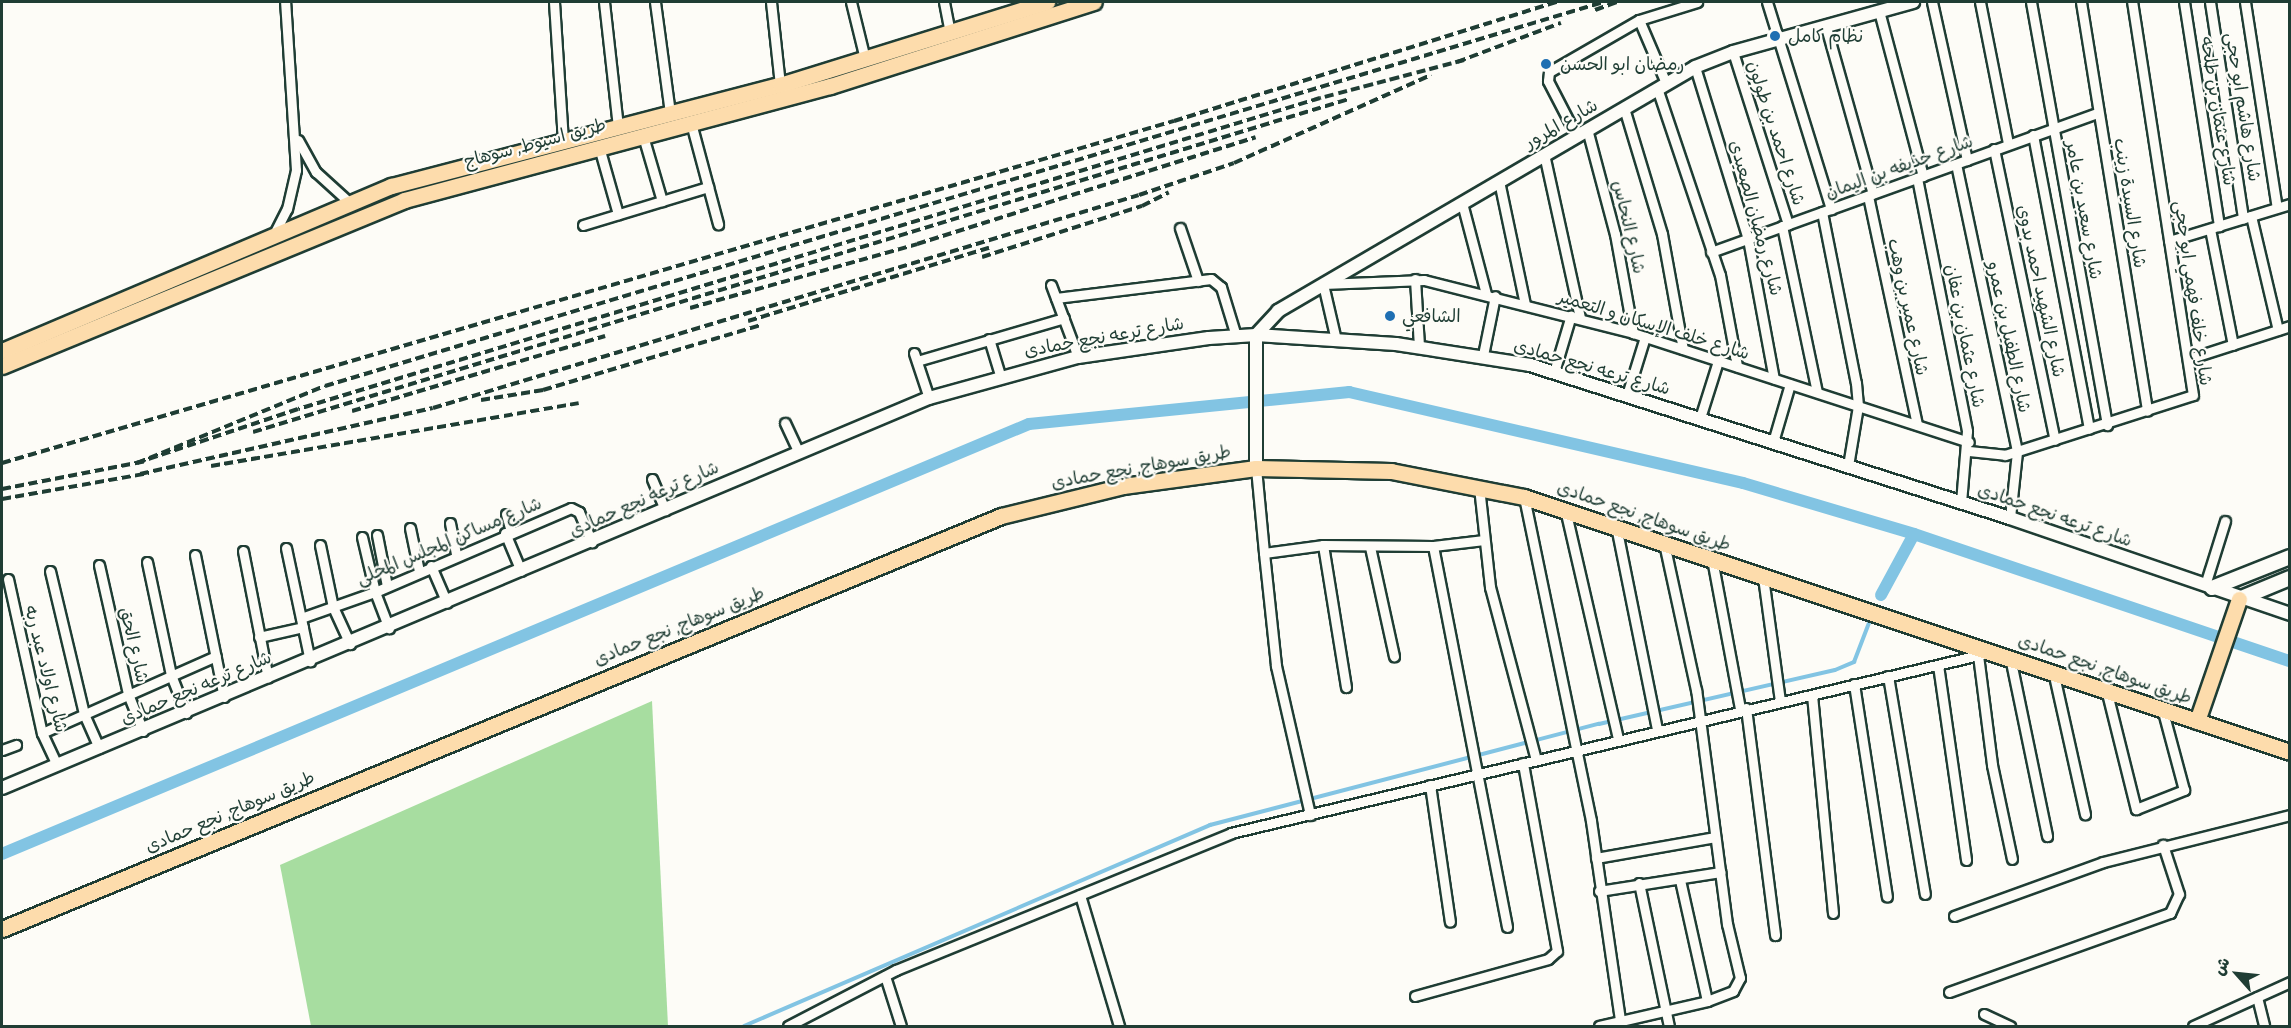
<!DOCTYPE html>
<html>
<head>
<meta charset="utf-8">
<style>
  body { margin:0 }
  #map { position:relative; width:2291px; height:1028px; overflow:hidden; background:#fdfcf7; font-family:Delius,"Playpen Sans Arabic",sans-serif }
  div>[style] { position:absolute }
  [style*='--x'] { left:calc(var(--x)*1px); top:calc(var(--y)*1px); width:calc(var(--w)*1px); rotate:calc(var(--a)*1deg) }
  .green>* { inset:0; background:#a7dda0 }
  .stream>* { height:4px; margin:-2px; padding:0 2px; transform-origin:2px; border-radius:2px; background:#82c4e3 }
  .canal>* { height:12px; margin:-6px; padding:0 6px; transform-origin:6px; border-radius:6px; background:#82c4e3 }
  .roads { filter:drop-shadow(2px 0 #1f3d34) drop-shadow(-2px 0 #1f3d34) drop-shadow(0 2px #1f3d34) drop-shadow(0 -2px #1f3d34) }
  .minor>* { height:9px; margin:-4.5px; padding:0 4.5px; transform-origin:4.5px; border-radius:4.5px; background:#fdfcf7 }
  .tertiary>* { height:12px; margin:-6px; padding:0 6px; transform-origin:6px; border-radius:6px; background:#fdfcf7 }
  .secondary>* { height:14px; margin:-7px; padding:0 7px; transform-origin:7px; border-radius:7px; background:#fdfcf7 }
  .primary>* { height:15px; margin:-7.5px; padding:0 7.5px; transform-origin:7.5px; border-radius:7.5px; background:#fddcac }
  .rail>* { height:4px; margin-top:-2px; transform-origin:0; background:repeating-linear-gradient(90deg,#1f3d34 0 9px,transparent 0 13.5px) }
  .dots>* { width:16px; height:16px; translate:-50% -50%; box-sizing:border-box; border:3px solid #fdfcf7; border-radius:50% }
  span { translate:-50% -50%; white-space:nowrap; text-align:center; line-height:1.15; -webkit-text-stroke:4.5px #fdfcf7; paint-order:stroke }
  .poi-label { font-size:18px; color:#1f3d34 }
  .left { translate:0 -50%; text-align:left }
  .street-label { font-size:18px; color:#1f3d34 }
  .frame { position:absolute; inset:0; border:3px solid #1f3d34; pointer-events:none }
  .north { position:absolute; left:2207px; top:944px; width:60px; height:60px; -webkit-text-stroke:4px #fdfcf7; paint-order:stroke; rotate:297deg; font-size:16px; font-weight:700; line-height:24px; text-align:center; color:#1f3d34 }
  .north::after { content:''; display:block; margin:auto; width:21px; height:27px; background:#1f3d34; clip-path:polygon(50% 0,100% 100%,50% 72%,0 100%) }
</style>
</head>
<body>
<div id="map">
  <div class="green">
    <div style="clip-path:polygon(652px 701px,668px 1026px,311px 1026px,280px 865px)"></div>
  </div>
  <div class="stream">
    <div style="--x:744;--y:1026;--w:508;--a:-23.33"></div>
    <div style="--x:1210;--y:825;--w:402;--a:-14.6"></div>
    <div style="--x:1599;--y:724;--w:242;--a:-12.9"></div>
    <div style="--x:1835;--y:670;--w:21;--a:-23"></div>
    <div style="--x:1854;--y:662;--w:42;--a:-69"></div>
  </div>
  <div class="canal">
    <div style="--x:1881;--y:595;--w:69;--a:-61.6"></div>
    <div style="--x:2;--y:854;--w:1113;--a:-22.72"></div>
    <div style="--x:1029;--y:424;--w:322;--a:-5.7"></div>
    <div style="--x:1349;--y:392;--w:404;--a:13"></div>
    <div style="--x:1743;--y:483;--w:178;--a:16.6"></div>
    <div style="--x:1914;--y:534;--w:397;--a:18.7"></div>
  </div>
  <div class="roads">
    <div class="minor">
      <div style="--x:554;--y:2;--w:138;--a:86.3"></div>
      <div style="--x:604;--y:2;--w:125;--a:83.6"></div>
      <div style="--x:655;--y:2;--w:112;--a:82.3"></div>
      <div style="--x:771;--y:2;--w:83;--a:83.8"></div>
      <div style="--x:851;--y:2;--w:59;--a:76.2"></div>
      <div style="--x:944;--y:2;--w:32;--a:79"></div>
      <div style="--x:1767;--y:2;--w:217;--a:72.8"></div>
      <div style="--x:1932;--y:2;--w:162;--a:77.5"></div>
      <div style="--x:1980;--y:2;--w:145;--a:78.8"></div>
      <div style="--x:2031;--y:2;--w:430;--a:79.8"></div>
      <div style="--x:2081;--y:2;--w:414;--a:80.8"></div>
      <div style="--x:2184;--y:2;--w:227;--a:81.1"></div>
      <div style="--x:2210;--y:2;--w:219;--a:81.3"></div>
      <div style="--x:2245;--y:2;--w:208;--a:81.2"></div>
      <div style="--x:1879;--y:11;--w:171;--a:75.1"></div>
      <div style="--x:1639;--y:20;--w:69;--a:66.8"></div>
      <div style="--x:1826;--y:27;--w:173;--a:74.3"></div>
      <div style="--x:1733;--y:52;--w:181;--a:72.3"></div>
      <div style="--x:1695;--y:67;--w:180;--a:72.9"></div>
      <div style="--x:1748;--y:239;--w:142;--a:79.5"></div>
      <div style="--x:1657;--y:88;--w:197;--a:71.4"></div>
      <div style="--x:1720;--y:275;--w:93;--a:79.4"></div>
      <div style="--x:1624;--y:108;--w:132;--a:73.2"></div>
      <div style="--x:1662;--y:234;--w:117;--a:79.7"></div>
      <div style="--x:691;--y:123;--w:105;--a:75"></div>
      <div style="--x:1587;--y:129;--w:109;--a:75.1"></div>
      <div style="--x:1615;--y:234;--w:101;--a:79.7"></div>
      <div style="--x:1576;--y:135;--w:61;--a:-117.4"></div>
      <div style="--x:1548;--y:81;--w:9;--a:-84"></div>
      <div style="--x:1549;--y:72;--w:104;--a:-30"></div>
      <div style="--x:1639;--y:20;--w:61;--a:-17.2"></div>
      <div style="--x:2033;--y:135;--w:299;--a:79.2"></div>
      <div style="--x:643;--y:136;--w:68;--a:73.7"></div>
      <div style="--x:298;--y:140;--w:37;--a:61"></div>
      <div style="--x:316;--y:172;--w:45;--a:42.3"></div>
      <div style="--x:599;--y:147;--w:70;--a:74.2"></div>
      <div style="--x:1994;--y:149;--w:297;--a:78.2"></div>
      <div style="--x:1544;--y:154;--w:168;--a:77.6"></div>
      <div style="--x:1956;--y:164;--w:294;--a:78"></div>
      <div style="--x:2017;--y:452;--w:66;--a:96.1"></div>
      <div style="--x:1917;--y:178;--w:258;--a:78.8"></div>
      <div style="--x:1967;--y:431;--w:71;--a:94.8"></div>
      <div style="--x:1499;--y:181;--w:126;--a:78.1"></div>
      <div style="--x:1868;--y:196;--w:234;--a:77.9"></div>
      <div style="--x:1462;--y:203;--w:94;--a:75.2"></div>
      <div style="--x:1822;--y:212;--w:174;--a:78.8"></div>
      <div style="--x:1856;--y:383;--w:23;--a:85"></div>
      <div style="--x:1858;--y:406;--w:61;--a:99.5"></div>
      <div style="--x:2251;--y:216;--w:117;--a:76.7"></div>
      <div style="--x:583;--y:225;--w:131;--a:-16.9"></div>
      <div style="--x:1782;--y:226;--w:170;--a:78.1"></div>
      <div style="--x:1180;--y:228;--w:56;--a:71.2"></div>
      <div style="--x:2210;--y:229;--w:118;--a:78.8"></div>
      <div style="--x:274;--y:234;--w:28;--a:-63"></div>
      <div style="--x:287;--y:209;--w:40;--a:-77"></div>
      <div style="--x:296;--y:170;--w:168;--a:-93.7"></div>
      <div style="--x:2169;--y:241;--w:127;--a:-17"></div>
      <div style="--x:1711;--y:252;--w:411;--a:-19.8"></div>
      <div style="--x:1415;--y:279;--w:67;--a:86.6"></div>
      <div style="--x:1051;--y:285;--w:77;--a:69.4"></div>
      <div style="--x:1056;--y:298;--w:156;--a:-7"></div>
      <div style="--x:1211;--y:279;--w:13;--a:39"></div>
      <div style="--x:1221;--y:287;--w:51;--a:73"></div>
      <div style="--x:989;--y:339;--w:39;--a:73"></div>
      <div style="--x:1336;--y:340;--w:57;--a:-103.1"></div>
      <div style="--x:1323;--y:284;--w:101;--a:-2.3"></div>
      <div style="--x:1424;--y:280;--w:216;--a:14.2"></div>
      <div style="--x:1633;--y:333;--w:353;--a:18"></div>
      <div style="--x:914;--y:353;--w:47;--a:71.6"></div>
      <div style="--x:1483;--y:355;--w:60;--a:-78.5"></div>
      <div style="--x:2188;--y:359;--w:107;--a:-17.9"></div>
      <div style="--x:917;--y:361;--w:153;--a:-16.3"></div>
      <div style="--x:1554;--y:372;--w:59;--a:-73.4"></div>
      <div style="--x:1627;--y:395;--w:61;--a:-72.8"></div>
      <div style="--x:1700;--y:418;--w:60;--a:-72.5"></div>
      <div style="--x:785;--y:423;--w:31;--a:65"></div>
      <div style="--x:1773;--y:442;--w:60;--a:-73.7"></div>
      <div style="--x:1969;--y:451;--w:36;--a:6"></div>
      <div style="--x:2005;--y:455;--w:197;--a:-17.7"></div>
      <div style="--x:2193;--y:395;--w:398;--a:-98.8"></div>
      <div style="--x:1256;--y:468;--w:85;--a:84.6"></div>
      <div style="--x:1264;--y:553;--w:60;--a:-7.7"></div>
      <div style="--x:1323;--y:545;--w:110;--a:0.5"></div>
      <div style="--x:652;--y:479;--w:34;--a:67"></div>
      <div style="--x:1479;--y:487;--w:101;--a:83.7"></div>
      <div style="--x:1490;--y:587;--w:179;--a:75.1"></div>
      <div style="--x:1524;--y:497;--w:331;--a:78.3"></div>
      <div style="--x:1591;--y:821;--w:201;--a:81.7"></div>
      <div style="--x:1565;--y:509;--w:236;--a:77"></div>
      <div style="--x:506;--y:514;--w:18;--a:74"></div>
      <div style="--x:450;--y:523;--w:32;--a:79"></div>
      <div style="--x:1616;--y:526;--w:208;--a:78.6"></div>
      <div style="--x:410;--y:528;--w:44;--a:78.2"></div>
      <div style="--x:505;--y:533;--w:41;--a:67.2"></div>
      <div style="--x:377;--y:535;--w:52;--a:78.9"></div>
      <div style="--x:362;--y:537;--w:57;--a:76.7"></div>
      <div style="--x:375;--y:592;--w:39;--a:69"></div>
      <div style="--x:1484;--y:540;--w:51;--a:173.3"></div>
      <div style="--x:1433;--y:546;--w:388;--a:79"></div>
      <div style="--x:320;--y:545;--w:63;--a:78.2"></div>
      <div style="--x:333;--y:607;--w:41;--a:65.3"></div>
      <div style="--x:1323;--y:545;--w:144;--a:80.8"></div>
      <div style="--x:1370;--y:547;--w:112;--a:77.6"></div>
      <div style="--x:286;--y:548;--w:116;--a:78"></div>
      <div style="--x:243;--y:551;--w:129;--a:78.9"></div>
      <div style="--x:1264;--y:553;--w:114;--a:83.9"></div>
      <div style="--x:1276;--y:666;--w:153;--a:77.1"></div>
      <div style="--x:195;--y:555;--w:145;--a:78.5"></div>
      <div style="--x:1712;--y:559;--w:153;--a:79.4"></div>
      <div style="--x:147;--y:562;--w:116;--a:78"></div>
      <div style="--x:171;--y:675;--w:41;--a:68.5"></div>
      <div style="--x:99;--y:565;--w:132;--a:77.3"></div>
      <div style="--x:128;--y:694;--w:40;--a:68"></div>
      <div style="--x:431;--y:566;--w:40;--a:66.6"></div>
      <div style="--x:50;--y:571;--w:147;--a:76.6"></div>
      <div style="--x:84;--y:714;--w:37;--a:66"></div>
      <div style="--x:1763;--y:577;--w:125;--a:82.2"></div>
      <div style="--x:8;--y:579;--w:158;--a:77.6"></div>
      <div style="--x:42;--y:733;--w:35;--a:65"></div>
      <div style="--x:2205;--y:585;--w:67;--a:-72.6"></div>
      <div style="--x:301;--y:618;--w:78;--a:-19.4"></div>
      <div style="--x:375;--y:592;--w:213;--a:-23.2"></div>
      <div style="--x:571;--y:508;--w:9;--a:27"></div>
      <div style="--x:579;--y:512;--w:33;--a:67"></div>
      <div style="--x:259;--y:637;--w:45;--a:-12.8"></div>
      <div style="--x:1978;--y:655;--w:111;--a:82.7"></div>
      <div style="--x:1992;--y:765;--w:96;--a:78"></div>
      <div style="--x:2010;--y:657;--w:183;--a:78.3"></div>
      <div style="--x:1938;--y:665;--w:197;--a:81.8"></div>
      <div style="--x:2053;--y:671;--w:147;--a:77.4"></div>
      <div style="--x:1888;--y:676;--w:221;--a:80.4"></div>
      <div style="--x:1854;--y:684;--w:215;--a:81.2"></div>
      <div style="--x:2106;--y:689;--w:124;--a:76"></div>
      <div style="--x:2136;--y:809;--w:52;--a:-21.6"></div>
      <div style="--x:2184;--y:790;--w:85;--a:-105"></div>
      <div style="--x:1812;--y:695;--w:219;--a:84.5"></div>
      <div style="--x:1746;--y:708;--w:229;--a:82.7"></div>
      <div style="--x:42;--y:733;--w:190;--a:-23.9"></div>
      <div style="--x:2;--y:750;--w:15;--a:-20"></div>
      <div style="--x:1430;--y:785;--w:138;--a:81.7"></div>
      <div style="--x:1596;--y:858;--w:121;--a:-10"></div>
      <div style="--x:1680;--y:880;--w:124;--a:77.4"></div>
      <div style="--x:1639;--y:883;--w:146;--a:78.2"></div>
      <div style="--x:1599;--y:891;--w:123;--a:-8.9"></div>
      <div style="--x:1080;--y:895;--w:137;--a:73.4"></div>
      <div style="--x:1954;--y:916;--w:158;--a:-19.9"></div>
      <div style="--x:2103;--y:862;--w:193;--a:-14.1"></div>
      <div style="--x:885;--y:976;--w:52;--a:72.3"></div>
      <div style="--x:1949;--y:992;--w:235;--a:-19.7"></div>
      <div style="--x:2170;--y:913;--w:21;--a:-65"></div>
      <div style="--x:2179;--y:894;--w:52;--a:-108.1"></div>
      <div style="--x:1415;--y:996;--w:138;--a:-15.5"></div>
      <div style="--x:1548;--y:959;--w:12;--a:-42"></div>
      <div style="--x:1557;--y:951;--w:191;--a:-100.3"></div>
      <div style="--x:2257;--y:997;--w:30;--a:76"></div>
      <div style="--x:1984;--y:1014;--w:29;--a:25"></div>
      <div style="--x:788;--y:1026;--w:122;--a:-27.4"></div>
      <div style="--x:896;--y:970;--w:362;--a:-22.2"></div>
      <div style="--x:1231;--y:833;--w:777;--a:-13.39"></div>
      <div style="--x:1599;--y:1026;--w:111;--a:-13"></div>
      <div style="--x:1707;--y:1001;--w:28;--a:-21"></div>
      <div style="--x:1733;--y:991;--w:15;--a:-62"></div>
      <div style="--x:1740;--y:978;--w:56;--a:-103.5"></div>
      <div style="--x:1727;--y:924;--w:236;--a:-97.5"></div>
      <div style="--x:1696;--y:690;--w:150;--a:-102.3"></div>
      <div style="--x:2193;--y:1026;--w:107;--a:-24.4"></div>
    </div>
    <div class="tertiary">
      <div style="--x:1256;--y:468;--w:133;--a:-90"></div>
      <div style="--x:1256;--y:335;--w:33;--a:-47"></div>
      <div style="--x:1278;--y:311;--w:483;--a:-30.3"></div>
      <div style="--x:1695;--y:67;--w:41;--a:-21.5"></div>
      <div style="--x:1733;--y:52;--w:187;--a:-15.5"></div>
      <div style="--x:2;--y:788;--w:1006;--a:-22.82"></div>
      <div style="--x:929;--y:398;--w:155;--a:-15.4"></div>
      <div style="--x:1078;--y:357;--w:132;--a:-8.3"></div>
      <div style="--x:1209;--y:338;--w:47;--a:-3.7"></div>
      <div style="--x:1256;--y:335;--w:140;--a:3.7"></div>
      <div style="--x:1396;--y:344;--w:136;--a:8.9"></div>
      <div style="--x:1530;--y:365;--w:504;--a:17.68"></div>
      <div style="--x:2010;--y:518;--w:296;--a:18.9"></div>
    </div>
    <div class="secondary">
      <div style="--x:2212;--y:588;--w:84;--a:-21.7"></div>
      <div style="--x:2239;--y:599;--w:55;--a:-22.4"></div>
    </div>
    <div class="primary">
      <div style="--x:2;--y:351;--w:423;--a:-23"></div>
      <div style="--x:391;--y:186;--w:402;--a:-14.6"></div>
      <div style="--x:780;--y:85;--w:280;--a:-17.3"></div>
      <div style="--x:2;--y:366;--w:435;--a:-22.4"></div>
      <div style="--x:404;--y:200;--w:441;--a:-15"></div>
      <div style="--x:830;--y:86;--w:277;--a:-17.7"></div>
      <div style="--x:2197;--y:721;--w:129;--a:-71"></div>
      <div style="--x:2;--y:929;--w:1081;--a:-22.46"></div>
      <div style="--x:1001;--y:516;--w:126;--a:-13.8"></div>
      <div style="--x:1123;--y:486;--w:134;--a:-7.7"></div>
      <div style="--x:1256;--y:468;--w:135;--a:1.3"></div>
      <div style="--x:1391;--y:471;--w:136;--a:11.1"></div>
      <div style="--x:1524;--y:497;--w:807;--a:18.41"></div>
    </div>
  </div>
  <div class="rail">
    <div style="--x:1595;--y:10;--w:23;--a:-20"></div>
    <div style="--x:1464;--y:60;--w:149;--a:165.2"></div>
    <div style="--x:1320;--y:98;--w:1068;--a:163.07"></div>
    <div style="--x:298;--y:409;--w:170;--a:161.5"></div>
    <div style="--x:137;--y:463;--w:203;--a:-22.3"></div>
    <div style="--x:325;--y:386;--w:1334;--a:-16.72"></div>
    <div style="--x:1457;--y:62;--w:111;--a:-20.6"></div>
    <div style="--x:982;--y:257;--w:168;--a:-17.7"></div>
    <div style="--x:1142;--y:206;--w:30;--a:-27"></div>
    <div style="--x:690;--y:308;--w:236;--a:-15.7"></div>
    <div style="--x:917;--y:244;--w:355;--a:-17.5"></div>
    <div style="--x:748;--y:321;--w:252;--a:-16.9"></div>
    <div style="--x:481;--y:400;--w:63;--a:-9.2"></div>
    <div style="--x:543;--y:390;--w:227;--a:-16.6"></div>
    <div style="--x:352;--y:411;--w:264;--a:-16.5"></div>
    <div style="--x:253;--y:432;--w:1145;--a:-16.9"></div>
    <div style="--x:2;--y:463;--w:1221;--a:-16.27"></div>
    <div style="--x:1174;--y:121;--w:401;--a:-17.3"></div>
    <div style="--x:211;--y:466;--w:373;--a:-9.7"></div>
    <div style="--x:140;--y:474;--w:300;--a:-12.7"></div>
    <div style="--x:433;--y:408;--w:737;--a:-16.79"></div>
    <div style="--x:1139;--y:195;--w:100;--a:-18.6"></div>
    <div style="--x:1234;--y:163;--w:216;--a:-24.1"></div>
    <div style="--x:2;--y:489;--w:147;--a:-11"></div>
    <div style="--x:2;--y:499;--w:149;--a:-10"></div>
  </div>
  <div class="dots">
    <div style="left:1775px;top:36px;background:#1f6fb2"></div>
    <div style="left:1546px;top:64px;background:#1f6fb2"></div>
    <div style="left:1390px;top:316px;background:#1f6fb2"></div>
  </div>
  <div class="poi-label">
    <span class="left" style="left:1788px;top:36px">نظام كامل</span>
    <span class="left" style="left:1560px;top:64px">رمضان ابو الحسن</span>
    <span class="left" style="left:1402px;top:316px">الشافعي</span>
  </div>
  <div class="street-label">
    <span style="left:2243px;top:107px;rotate:81deg">شارع هاشم ابو حجى</span>
    <span style="left:2218px;top:111px;rotate:81deg">شارع عثمان بن طلحه</span>
    <span style="left:1561px;top:124px;rotate:-30deg">شارع المرور</span>
    <span style="left:1776px;top:133px;rotate:72deg">شارع احمد بن طولون</span>
    <span style="left:535px;top:143px;rotate:-15deg">طريق اسيوط, سوهاج</span>
    <span style="left:1899px;top:167px;rotate:-20deg">شارع حذيفه بن اليمان</span>
    <span style="left:2130px;top:203px;rotate:81deg">شارع السيدة زينب</span>
    <span style="left:2084px;top:210px;rotate:80deg">شارع سعيد بن عامر</span>
    <span style="left:1756px;top:218px;rotate:75deg">شارع رمضان الصعيدى</span>
    <span style="left:1629px;top:227px;rotate:77deg">شارع النحاس</span>
    <span style="left:2041px;top:291px;rotate:78deg">شارع الشهيد احمد بدوى</span>
    <span style="left:2193px;top:293px;rotate:82deg">شارع خلف فهمي ابو حجى</span>
    <span style="left:1908px;top:307px;rotate:78deg">شارع عمير بن وهب</span>
    <span style="left:1654px;top:325px;rotate:17deg">شارع خلف الإسكان و التعمير</span>
    <span style="left:1965px;top:336px;rotate:79deg">شارع عثمان بن عفان</span>
    <span style="left:1104px;top:337px;rotate:-10deg">شارع ترعه نجع حمادى</span>
    <span style="left:2009px;top:337px;rotate:78deg">شارع الطفيل بن عمرو</span>
    <span style="left:1592px;top:367px;rotate:16deg">شارع ترعه نجع حمادى</span>
    <span style="left:1141px;top:467px;rotate:-10deg">طريق سوهاج, نجع حمادى</span>
    <span style="left:644px;top:499px;rotate:-24deg">شارع ترعه نجع حمادى</span>
    <span style="left:2055px;top:515px;rotate:19deg">شارع ترعه نجع حمادى</span>
    <span style="left:1644px;top:516px;rotate:19deg">طريق سوهاج, نجع حمادى</span>
    <span style="left:449px;top:541px;rotate:-23deg">شارع مساكن المجلس المحلى</span>
    <span style="left:679px;top:626px;rotate:-22deg">طريق سوهاج, نجع حمادى</span>
    <span style="left:134px;top:645px;rotate:77deg">شارع الحق</span>
    <span style="left:46px;top:669px;rotate:76deg">شارع اولاد عبد ربه</span>
    <span style="left:2105px;top:669px;rotate:19deg">طريق سوهاج, نجع حمادى</span>
    <span style="left:196px;top:688px;rotate:-23deg">شارع ترعه نجع حمادى</span>
    <span style="left:230px;top:812px;rotate:-23deg">طريق سوهاج, نجع حمادى</span>
  </div>
  <div class="frame"></div>
  <div class="north">ش</div>
</div>
</body>
</html>
